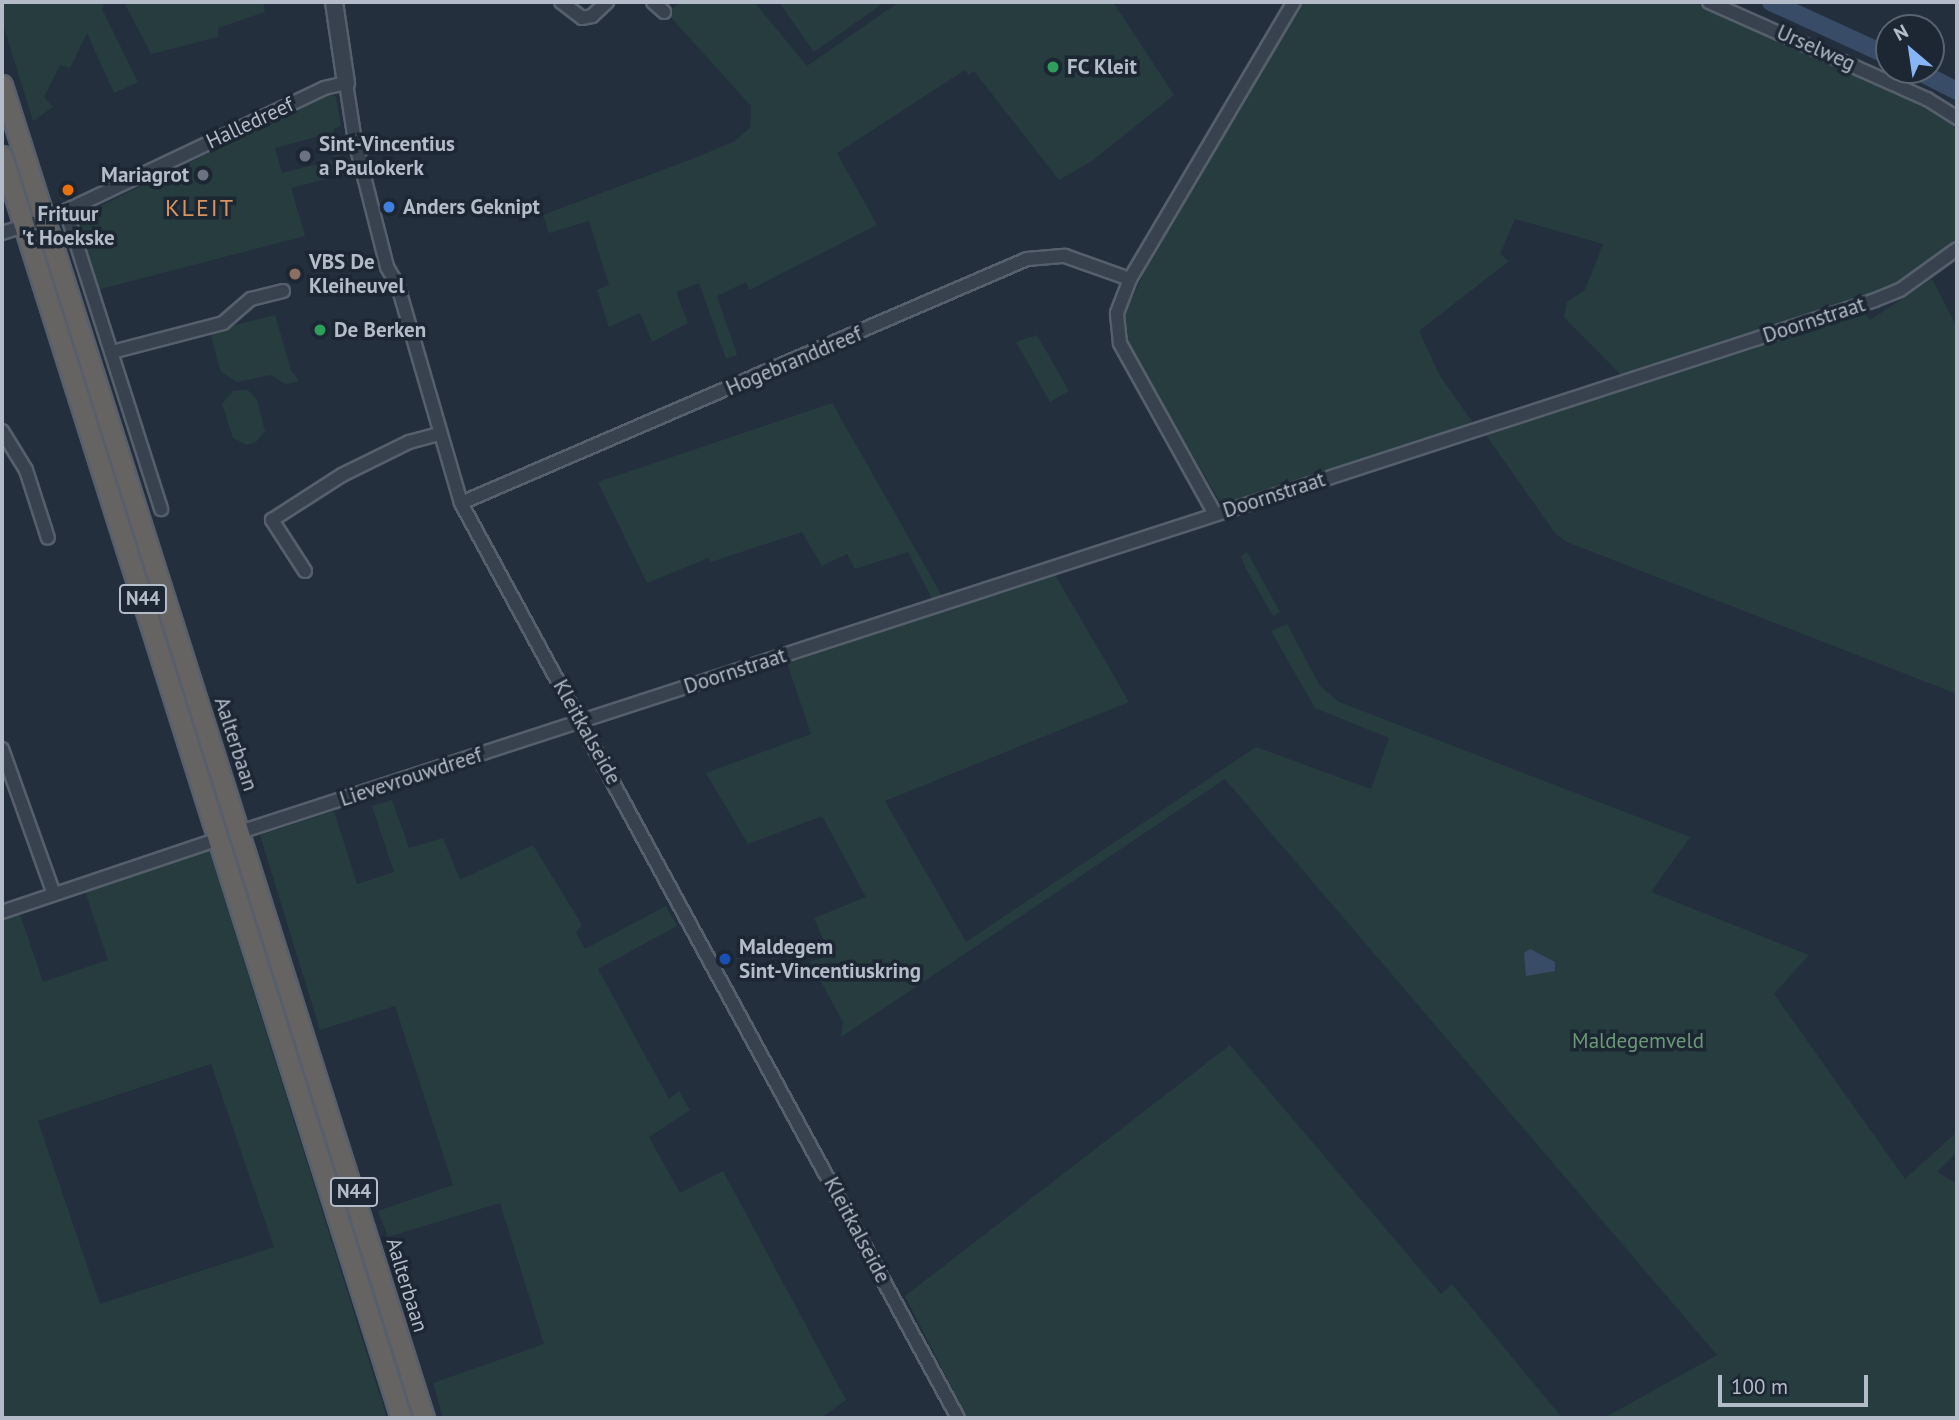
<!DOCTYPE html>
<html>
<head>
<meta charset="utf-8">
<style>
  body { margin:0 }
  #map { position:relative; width:1959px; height:1420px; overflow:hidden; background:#242f3e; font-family:"PT Sans",sans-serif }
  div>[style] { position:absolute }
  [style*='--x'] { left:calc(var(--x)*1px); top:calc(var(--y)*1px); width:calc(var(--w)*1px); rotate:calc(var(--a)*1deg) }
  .green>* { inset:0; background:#263c3f }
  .water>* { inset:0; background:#394c67 }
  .river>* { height:18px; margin:-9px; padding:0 9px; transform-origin:9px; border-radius:9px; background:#394c67 }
  .roads { filter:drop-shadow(2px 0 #565f6c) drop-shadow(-2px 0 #565f6c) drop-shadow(0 2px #565f6c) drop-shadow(0 -2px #565f6c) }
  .minor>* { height:12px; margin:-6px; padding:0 6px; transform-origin:6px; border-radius:6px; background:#38414e }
  .tertiary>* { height:16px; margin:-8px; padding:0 8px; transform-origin:8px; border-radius:8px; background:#38414e }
  .trunk>* { height:19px; margin:-9.5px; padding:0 9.5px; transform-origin:9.5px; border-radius:9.5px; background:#656462 }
  .dots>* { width:19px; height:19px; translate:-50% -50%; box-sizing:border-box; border:4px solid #1d2633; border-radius:50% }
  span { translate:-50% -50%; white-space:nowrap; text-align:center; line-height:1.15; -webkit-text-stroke:7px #1d2633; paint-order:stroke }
  .shield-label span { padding:2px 5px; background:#1d2633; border:2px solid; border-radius:5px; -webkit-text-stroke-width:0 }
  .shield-label { font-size:19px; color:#b4bcc9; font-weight:700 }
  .street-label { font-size:21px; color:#b4bcc9 }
  .poi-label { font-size:21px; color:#b4bcc9; font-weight:700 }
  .left { translate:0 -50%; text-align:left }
  .right { translate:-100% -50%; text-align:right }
  .park-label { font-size:21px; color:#6b9a76 }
  .quarter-label { font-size:24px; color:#d59563; letter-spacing:2px }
  .frame { position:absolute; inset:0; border:4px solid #b4bcc9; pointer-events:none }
  .north { position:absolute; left:1875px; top:14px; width:70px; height:70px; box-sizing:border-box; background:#1d2633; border:2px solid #59626f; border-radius:50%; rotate:331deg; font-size:19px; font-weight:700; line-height:28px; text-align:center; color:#b4bcc9 }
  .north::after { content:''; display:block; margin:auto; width:24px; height:32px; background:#8ab4f8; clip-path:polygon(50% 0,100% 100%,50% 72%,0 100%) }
  .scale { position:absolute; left:1718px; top:1375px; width:150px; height:32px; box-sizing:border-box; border:4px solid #b4bcc9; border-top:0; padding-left:9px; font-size:21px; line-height:24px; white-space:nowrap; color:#b4bcc9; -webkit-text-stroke:5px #1d2633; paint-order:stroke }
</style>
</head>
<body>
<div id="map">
  <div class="green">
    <div style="clip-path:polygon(2px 2px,105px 2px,102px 9px,138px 82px,114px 93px,87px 33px,70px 68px,60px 65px,44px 97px,53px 107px,33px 121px,2px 21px)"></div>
    <div style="clip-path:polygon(124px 2px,263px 2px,265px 12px,218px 28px,218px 37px,151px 54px)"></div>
    <div style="clip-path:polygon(680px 2px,754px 2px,807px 66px,899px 2px,1113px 2px,1174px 95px,1092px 161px,1059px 180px,974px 71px,969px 75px,965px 70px,837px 153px,877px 225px,749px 290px,746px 282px,717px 296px,737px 355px,726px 359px,699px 283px,676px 292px,688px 323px,652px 342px,640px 313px,609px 327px,597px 290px,609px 285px,589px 221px,549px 233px,543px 215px,692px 159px,735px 141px,750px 128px,751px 106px,667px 13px)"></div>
    <div style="clip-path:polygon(779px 2px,885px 2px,814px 52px)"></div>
    <div style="clip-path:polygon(1301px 2px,1695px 2px,1906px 97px,1957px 128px,1957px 241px,1885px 290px,1621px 375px,1564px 317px,1567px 302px,1585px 290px,1603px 244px,1515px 219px,1500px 254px,1509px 261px,1419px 331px,1440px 376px,1473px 423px,1222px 505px,1128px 346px,1122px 320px,1145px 271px)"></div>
    <div style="clip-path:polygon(329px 94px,336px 97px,341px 125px,334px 129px,336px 139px,330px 141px,327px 134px,275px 148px,282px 173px,334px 160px,333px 153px,339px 151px,342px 163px,349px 165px,350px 173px,291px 188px,305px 236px,97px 290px,72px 220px)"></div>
    <div style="clip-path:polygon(1932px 279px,1957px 327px,1957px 694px,1567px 542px,1555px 533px,1486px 435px,1865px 313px,1870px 320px)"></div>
    <div style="clip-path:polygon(275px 315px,291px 370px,299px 381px,286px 384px,270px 375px,237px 382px,220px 371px,210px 331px)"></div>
    <div style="clip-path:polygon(1037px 335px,1069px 391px,1050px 402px,1016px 342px)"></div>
    <div style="clip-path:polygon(248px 390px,257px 400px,265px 431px,256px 442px,247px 445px,233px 438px,222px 404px,233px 391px)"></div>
    <div style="clip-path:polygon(832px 403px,942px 596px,932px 599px,908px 552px,855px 569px,847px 554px,822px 566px,802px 532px,711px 562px,708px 558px,647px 583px,598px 482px)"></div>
    <div style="clip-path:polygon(1247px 552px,1280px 612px,1273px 616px,1245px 567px,1241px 556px)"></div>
    <div style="clip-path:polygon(1054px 573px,1129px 702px,885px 801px,966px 942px,1256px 747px,1371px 789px,1389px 738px,1315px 708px,1271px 631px,1287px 624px,1320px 686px,1339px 702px,1690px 837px,1651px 892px,1809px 955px,1774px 994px,1905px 1179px,1957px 1132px,1957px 1152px,1937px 1172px,1957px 1184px,1957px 1418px,1604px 1418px,1717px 1355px,1225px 779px,841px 1037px,843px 1022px,810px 962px,830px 955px,814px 918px,866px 897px,822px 816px,748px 844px,706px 773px,811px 734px,787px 663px)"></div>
    <div style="clip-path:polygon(392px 800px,409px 848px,443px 838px,460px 880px,533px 845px,582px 925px,576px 932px,585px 949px,666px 906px,677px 926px,598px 969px,669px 1099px,679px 1091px,690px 1110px,649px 1137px,680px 1193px,723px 1171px,846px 1400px,821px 1418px,443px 1418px,433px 1383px,544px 1344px,500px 1203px,388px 1237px,378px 1211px,453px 1185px,395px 1006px,320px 1030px,260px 835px,334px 811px,357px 884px,394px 872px,372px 806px)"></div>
    <div style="clip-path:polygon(evenodd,209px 850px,387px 1418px,2px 1418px,2px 919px,20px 914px,43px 982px,108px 960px,85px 891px,209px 850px,211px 1064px,274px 1247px,100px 1304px,38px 1121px,211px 1064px)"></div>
    <div style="clip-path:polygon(1230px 1045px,1441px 1294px,1452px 1284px,1562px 1418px,967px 1418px,905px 1296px)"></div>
  </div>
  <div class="water">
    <div style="clip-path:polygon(1530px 949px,1555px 962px,1555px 971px,1526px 976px,1524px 953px)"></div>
  </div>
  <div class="river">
    <div style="--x:1771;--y:2;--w:130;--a:24.6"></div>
    <div style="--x:1916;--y:70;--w:46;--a:27.1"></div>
  </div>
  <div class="roads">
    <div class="minor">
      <div style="--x:561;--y:2;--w:26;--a:37"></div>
      <div style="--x:582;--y:18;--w:10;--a:-11"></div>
      <div style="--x:592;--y:16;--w:21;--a:-43"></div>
      <div style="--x:653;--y:2;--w:15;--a:42"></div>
      <div style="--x:1709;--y:2;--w:239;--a:24"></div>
      <div style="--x:1927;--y:99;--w:36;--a:32"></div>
      <div style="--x:66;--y:211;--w:313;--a:72.3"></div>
      <div style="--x:2;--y:233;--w:56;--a:-17.8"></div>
      <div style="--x:55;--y:216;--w:298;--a:-25.4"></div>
      <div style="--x:324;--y:88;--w:23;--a:-13"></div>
      <div style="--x:346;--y:83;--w:59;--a:81.2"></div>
      <div style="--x:355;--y:141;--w:130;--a:75.7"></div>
      <div style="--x:387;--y:267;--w:22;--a:60"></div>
      <div style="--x:398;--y:286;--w:226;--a:73.8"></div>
      <div style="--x:461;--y:503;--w:1041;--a:61.49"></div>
      <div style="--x:112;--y:352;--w:115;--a:-14.6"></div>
      <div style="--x:223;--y:323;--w:37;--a:-41"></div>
      <div style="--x:251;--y:299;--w:33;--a:-14"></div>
      <div style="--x:2;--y:431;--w:46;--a:58.4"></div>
      <div style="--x:26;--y:470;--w:71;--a:72.1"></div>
      <div style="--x:461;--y:503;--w:616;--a:-23.32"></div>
      <div style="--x:1027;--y:259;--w:38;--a:-5"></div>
      <div style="--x:1065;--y:256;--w:69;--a:19.5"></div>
      <div style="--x:1215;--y:514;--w:196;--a:-119.1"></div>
      <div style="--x:1120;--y:343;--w:30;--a:-96"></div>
      <div style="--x:1117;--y:313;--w:36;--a:-69"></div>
      <div style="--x:1130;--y:279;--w:322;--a:-59.4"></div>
      <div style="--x:305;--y:571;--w:61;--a:-122.9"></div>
      <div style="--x:272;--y:520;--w:83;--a:-32.7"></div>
      <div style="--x:342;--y:475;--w:75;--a:-26.2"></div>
      <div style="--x:409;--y:442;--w:30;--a:-15"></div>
      <div style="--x:2;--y:749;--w:154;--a:70.3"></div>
      <div style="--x:240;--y:832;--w:1719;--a:-18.02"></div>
      <div style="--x:1875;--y:300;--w:27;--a:-22"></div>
      <div style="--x:1900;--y:290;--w:70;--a:-35.7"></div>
      <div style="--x:2;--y:912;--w:229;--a:-18.6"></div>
    </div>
    <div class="tertiary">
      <div style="--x:334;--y:2;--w:82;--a:81.6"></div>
    </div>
    <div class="trunk">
      <div style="--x:2;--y:85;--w:1398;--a:72.43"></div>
      <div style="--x:2;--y:156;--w:1324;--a:72.45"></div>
    </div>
  </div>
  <div class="dots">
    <div style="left:1053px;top:67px;background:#2e9e5b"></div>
    <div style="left:305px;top:156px;background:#6b7280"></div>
    <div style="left:203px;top:175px;background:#6b7280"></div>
    <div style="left:68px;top:190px;background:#e8710a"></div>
    <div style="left:389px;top:207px;background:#3f7fe0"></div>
    <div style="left:295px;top:274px;background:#8d6e63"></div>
    <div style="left:320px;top:330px;background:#2e9e5b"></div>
    <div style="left:725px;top:959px;background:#1a4fb4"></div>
  </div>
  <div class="shield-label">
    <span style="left:143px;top:599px">N44</span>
    <span style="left:354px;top:1192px">N44</span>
  </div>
  <div class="street-label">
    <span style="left:1816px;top:48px;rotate:24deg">Urselweg</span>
    <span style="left:250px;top:123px;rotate:-25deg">Halledreef</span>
    <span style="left:1814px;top:320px;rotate:-18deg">Doornstraat</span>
    <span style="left:794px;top:361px;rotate:-23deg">Hogebranddreef</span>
    <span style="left:1274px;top:495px;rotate:-18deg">Doornstraat</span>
    <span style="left:735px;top:671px;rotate:-18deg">Doornstraat</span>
    <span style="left:587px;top:732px;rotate:61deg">Kleitkalseide</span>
    <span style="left:236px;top:744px;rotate:72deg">Aalterbaan</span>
    <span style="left:411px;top:777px;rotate:-18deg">Lievevrouwdreef</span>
    <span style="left:857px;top:1230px;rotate:62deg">Kleitkalseide</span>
    <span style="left:407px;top:1285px;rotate:73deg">Aalterbaan</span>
  </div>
  <div class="poi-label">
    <span class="left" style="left:1067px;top:67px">FC Kleit</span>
    <span class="left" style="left:319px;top:156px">Sint-Vincentius<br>a Paulokerk</span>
    <span class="right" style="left:189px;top:175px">Mariagrot</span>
    <span class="left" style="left:403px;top:207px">Anders Geknipt</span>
    <span style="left:68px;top:226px">Frituur<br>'t Hoekske</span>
    <span class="left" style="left:309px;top:274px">VBS De<br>Kleiheuvel</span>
    <span class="left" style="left:334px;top:330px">De Berken</span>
    <span class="left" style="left:739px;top:959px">Maldegem<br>Sint-Vincentiuskring</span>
  </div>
  <div class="park-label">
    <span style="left:1638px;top:1041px">Maldegemveld</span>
  </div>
  <div class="quarter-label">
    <span style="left:200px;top:208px">KLEIT</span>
  </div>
  <div class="frame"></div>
  <div class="north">N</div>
  <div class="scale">100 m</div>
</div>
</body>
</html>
